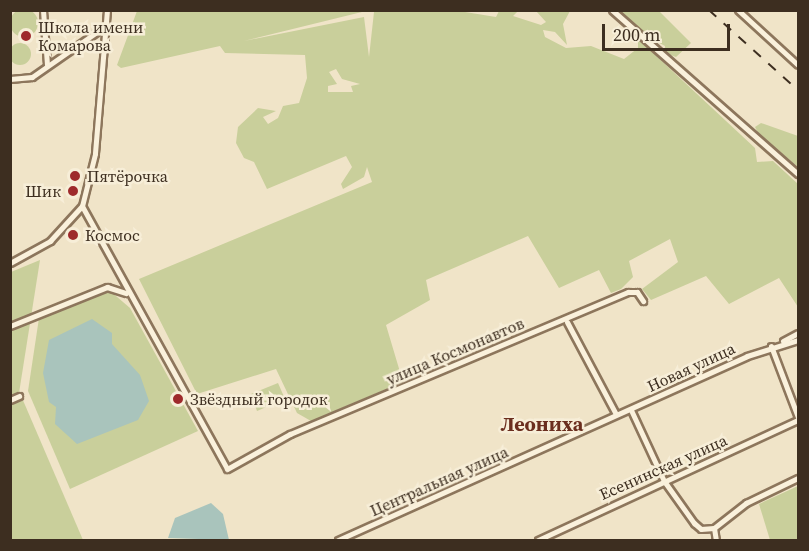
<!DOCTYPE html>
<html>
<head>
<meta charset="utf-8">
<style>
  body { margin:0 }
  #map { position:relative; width:809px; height:551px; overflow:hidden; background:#f0e4c8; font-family:"Source Serif 4",serif }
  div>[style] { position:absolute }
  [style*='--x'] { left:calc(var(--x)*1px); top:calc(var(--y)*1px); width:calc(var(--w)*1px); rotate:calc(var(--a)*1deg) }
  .green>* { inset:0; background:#c9cf9b }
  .round { border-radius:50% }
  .water>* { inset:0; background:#a9c4bc }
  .roads { filter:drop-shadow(2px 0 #8d765c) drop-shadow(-2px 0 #8d765c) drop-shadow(0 2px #8d765c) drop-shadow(0 -2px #8d765c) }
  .minor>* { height:5px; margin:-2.5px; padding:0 2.5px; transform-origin:2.5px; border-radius:2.5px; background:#faf1dc }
  .rail>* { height:1.5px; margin-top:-0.75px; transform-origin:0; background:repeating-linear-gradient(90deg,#3d2e20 0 10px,transparent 0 20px) }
  .dots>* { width:16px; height:16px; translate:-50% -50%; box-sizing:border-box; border:3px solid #f7eed8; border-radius:50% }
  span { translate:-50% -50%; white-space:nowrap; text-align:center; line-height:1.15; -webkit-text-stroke:5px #f7eed8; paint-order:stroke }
  .poi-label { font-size:16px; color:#3d2e20 }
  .left { translate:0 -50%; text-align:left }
  .right { translate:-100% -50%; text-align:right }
  .street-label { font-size:16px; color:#3d2e20 }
  .quarter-label { font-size:20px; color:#6b2e1e; font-weight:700 }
  .frame { position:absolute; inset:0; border:12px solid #3d2e20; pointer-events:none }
  .scale { position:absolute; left:602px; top:24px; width:128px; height:27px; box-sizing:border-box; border:3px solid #3d2e20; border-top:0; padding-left:8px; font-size:18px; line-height:21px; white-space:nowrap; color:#3d2e20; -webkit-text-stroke:4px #f7eed8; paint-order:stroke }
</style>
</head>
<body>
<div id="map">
  <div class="green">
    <div class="round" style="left:10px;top:9px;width:28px;height:28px"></div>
    <div style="clip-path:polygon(evenodd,459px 11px,496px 17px,499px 11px,518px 11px,513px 16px,541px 25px,546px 22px,536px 11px,570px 11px,563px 24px,567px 45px,555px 32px,543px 30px,545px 37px,566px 48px,591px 46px,624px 59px,638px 48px,638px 39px,755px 148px,757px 162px,773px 161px,798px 184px,798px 307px,779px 278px,729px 304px,706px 276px,651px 300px,642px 289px,678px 262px,670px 239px,629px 261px,633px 277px,621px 289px,611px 293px,599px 270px,559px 288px,528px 236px,426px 280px,430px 300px,386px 325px,403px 382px,311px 421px,297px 413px,276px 369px,197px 394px,139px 279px,372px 182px,367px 167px,364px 177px,343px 189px,341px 184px,352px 167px,346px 156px,267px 189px,254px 162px,244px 158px,236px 143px,238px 127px,258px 108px,276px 111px,263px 117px,268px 124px,278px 118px,283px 106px,299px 103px,307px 78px,305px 55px,225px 53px,220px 46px,121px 68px,117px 65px,137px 11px,459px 11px,366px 11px,374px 12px,369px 57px,364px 17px,244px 41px,366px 11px,459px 11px,336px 69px,342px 79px,360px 84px,351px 86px,353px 92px,328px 92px,328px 86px,337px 84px,329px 72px,336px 69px)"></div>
    <div style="clip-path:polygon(620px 11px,659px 11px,691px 43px,676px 57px,665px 53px,665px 46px,641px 33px)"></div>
    <div class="round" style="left:9px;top:43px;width:22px;height:22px"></div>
    <div style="clip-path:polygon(761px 123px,798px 136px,798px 167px,758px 133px,755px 127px)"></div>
    <div style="clip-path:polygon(40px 260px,19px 393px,11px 397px,11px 272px)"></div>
    <div style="clip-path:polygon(109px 290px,130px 308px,198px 431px,70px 489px,28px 391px,39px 318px)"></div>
    <div style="clip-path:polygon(278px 383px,285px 399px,257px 411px,251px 394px)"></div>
    <div style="clip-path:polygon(22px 398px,83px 540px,11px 540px,11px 403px)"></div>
    <div style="clip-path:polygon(798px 486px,798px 540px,770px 540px,759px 504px)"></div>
  </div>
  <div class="water">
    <div style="clip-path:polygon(92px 319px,112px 333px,112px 344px,140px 375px,149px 401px,138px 420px,77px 444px,55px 424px,56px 407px,49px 402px,43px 373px,49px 340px)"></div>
    <div style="clip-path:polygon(211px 503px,223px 514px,229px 540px,168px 538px,175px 518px)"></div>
  </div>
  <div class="roads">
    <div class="minor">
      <div style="--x:43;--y:10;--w:55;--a:85.8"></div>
      <div style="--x:107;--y:10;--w:144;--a:94.8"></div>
      <div style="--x:95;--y:154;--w:54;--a:104"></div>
      <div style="--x:82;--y:206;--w:300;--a:61.1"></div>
      <div style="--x:227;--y:469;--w:72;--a:-29.1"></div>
      <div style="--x:290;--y:434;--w:367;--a:-22.8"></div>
      <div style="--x:628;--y:292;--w:9;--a:0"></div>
      <div style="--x:637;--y:292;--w:11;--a:56"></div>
      <div style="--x:612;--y:10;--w:248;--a:41.4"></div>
      <div style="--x:738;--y:10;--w:81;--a:42.5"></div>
      <div style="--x:10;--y:79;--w:22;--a:-5"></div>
      <div style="--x:32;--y:77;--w:88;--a:-34.8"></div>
      <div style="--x:10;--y:263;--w:46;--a:-28.8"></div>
      <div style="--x:50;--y:241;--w:47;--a:-47.6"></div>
      <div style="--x:567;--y:322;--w:104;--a:62"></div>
      <div style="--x:10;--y:326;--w:105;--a:-21.9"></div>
      <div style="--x:107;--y:287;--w:20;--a:18"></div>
      <div style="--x:783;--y:341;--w:17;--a:-28"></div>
      <div style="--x:771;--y:346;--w:76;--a:69.2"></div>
      <div style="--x:10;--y:400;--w:10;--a:-24"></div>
      <div style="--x:631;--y:410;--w:78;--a:65.1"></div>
      <div style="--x:664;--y:481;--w:52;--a:54.5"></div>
      <div style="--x:694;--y:523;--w:9;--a:41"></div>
      <div style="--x:701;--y:529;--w:13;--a:-4"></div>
      <div style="--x:714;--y:528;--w:41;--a:-38"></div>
      <div style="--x:746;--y:503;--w:58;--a:-25.7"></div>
      <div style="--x:714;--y:528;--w:12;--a:81"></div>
      <div style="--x:338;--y:540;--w:448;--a:-24.2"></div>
      <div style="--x:747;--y:356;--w:53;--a:-17.4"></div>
      <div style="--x:538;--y:540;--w:286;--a:-24.8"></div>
    </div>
  </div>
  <div class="rail">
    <div style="--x:709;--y:10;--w:120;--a:42"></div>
  </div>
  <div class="dots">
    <div style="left:26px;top:36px;background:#9e2a2b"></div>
    <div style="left:75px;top:176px;background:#9e2a2b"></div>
    <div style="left:73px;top:191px;background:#9e2a2b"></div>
    <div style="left:73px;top:235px;background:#9e2a2b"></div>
    <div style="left:178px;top:399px;background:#9e2a2b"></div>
  </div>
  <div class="poi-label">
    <span class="left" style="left:38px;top:36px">Школа имени<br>Комарова</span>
    <span class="left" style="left:87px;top:176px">Пятёрочка</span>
    <span class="right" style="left:61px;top:191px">Шик</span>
    <span class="left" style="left:85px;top:235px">Космос</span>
    <span class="left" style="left:190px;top:399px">Звёздный городок</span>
  </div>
  <div class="street-label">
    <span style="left:455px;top:351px;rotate:-23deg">улица Космонавтов</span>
    <span style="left:691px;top:367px;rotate:-25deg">Новая улица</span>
    <span style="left:663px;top:467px;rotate:-24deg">Есенинская улица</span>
    <span style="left:439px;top:481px;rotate:-24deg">Центральная улица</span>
  </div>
  <div class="quarter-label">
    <span style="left:542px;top:424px">Леониха</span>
  </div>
  <div class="frame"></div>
  <div class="scale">200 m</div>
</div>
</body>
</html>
